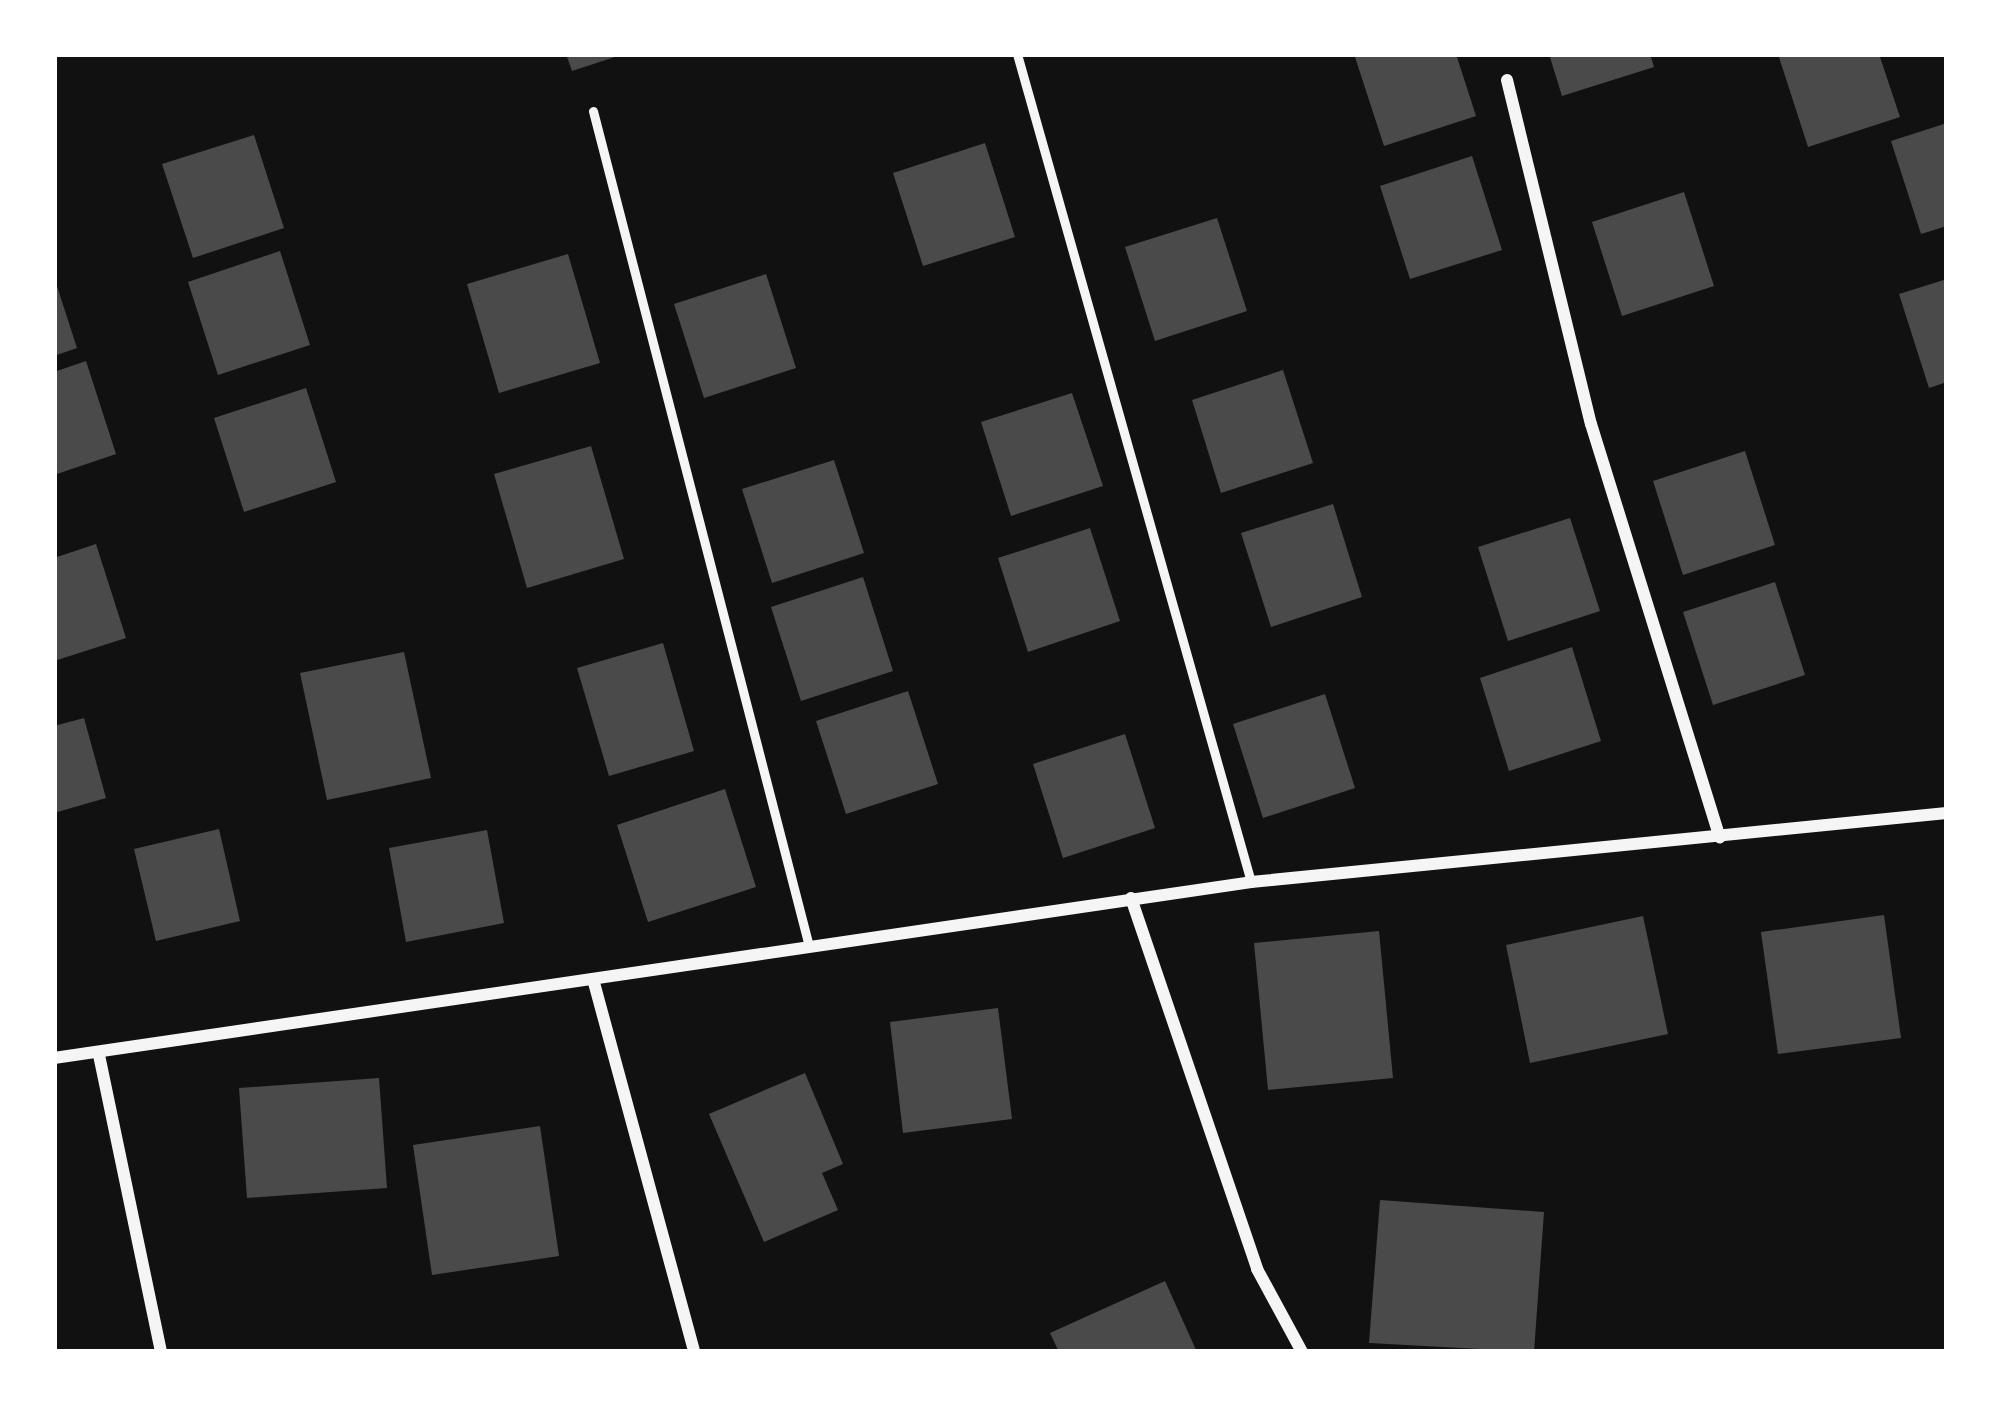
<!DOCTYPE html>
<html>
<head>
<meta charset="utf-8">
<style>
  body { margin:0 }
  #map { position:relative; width:2001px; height:1406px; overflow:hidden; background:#111; font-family:"Work Sans",sans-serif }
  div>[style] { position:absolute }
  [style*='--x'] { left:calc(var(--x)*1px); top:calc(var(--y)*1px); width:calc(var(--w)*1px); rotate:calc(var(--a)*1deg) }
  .building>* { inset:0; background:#4a4a4a }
  .service>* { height:9px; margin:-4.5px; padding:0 4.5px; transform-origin:4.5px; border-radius:4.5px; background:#f5f5f5 }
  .minor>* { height:12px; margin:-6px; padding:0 6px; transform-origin:6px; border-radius:6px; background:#f5f5f5 }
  span { translate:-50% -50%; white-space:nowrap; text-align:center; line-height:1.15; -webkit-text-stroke:12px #fff; paint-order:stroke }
  .frame { position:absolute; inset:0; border:57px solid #fff; pointer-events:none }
</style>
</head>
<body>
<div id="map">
  <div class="building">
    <div style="clip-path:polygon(566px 54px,620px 54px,621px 55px,572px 71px)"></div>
    <div style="clip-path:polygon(1354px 54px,1456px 54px,1476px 116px,1384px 146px)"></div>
    <div style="clip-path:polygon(1549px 54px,1650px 54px,1654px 67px,1562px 96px)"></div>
    <div style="clip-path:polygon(1778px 54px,1879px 54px,1900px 117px,1808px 147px)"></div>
    <div style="clip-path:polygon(1947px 123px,1947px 226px,1921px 234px,1891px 141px)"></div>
    <div style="clip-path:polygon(254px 135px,284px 228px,193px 258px,162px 164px)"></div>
    <div style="clip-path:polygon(985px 143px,1015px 237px,923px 266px,893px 173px)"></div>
    <div style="clip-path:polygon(1472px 156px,1502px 250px,1410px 279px,1380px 186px)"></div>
    <div style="clip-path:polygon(1684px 192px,1714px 286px,1622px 316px,1592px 222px)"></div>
    <div style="clip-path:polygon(1217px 218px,1247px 311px,1155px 341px,1125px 247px)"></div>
    <div style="clip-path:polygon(280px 251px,310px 345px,218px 375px,188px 282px)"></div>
    <div style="clip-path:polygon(568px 254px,600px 363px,499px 393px,467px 284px)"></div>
    <div style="clip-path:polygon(766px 274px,796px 368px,704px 398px,674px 304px)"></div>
    <div style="clip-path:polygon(1947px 279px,1947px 382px,1929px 388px,1899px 294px)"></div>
    <div style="clip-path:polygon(55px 280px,77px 348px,54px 356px,54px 281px)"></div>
    <div style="clip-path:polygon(86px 361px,116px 454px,54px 475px,54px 372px)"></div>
    <div style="clip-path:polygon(1283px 370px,1313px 463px,1221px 493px,1192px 400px)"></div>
    <div style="clip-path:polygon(306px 388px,336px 482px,244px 512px,214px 418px)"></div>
    <div style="clip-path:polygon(1072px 393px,1103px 486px,1011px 516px,981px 422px)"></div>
    <div style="clip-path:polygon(591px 446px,624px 559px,527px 588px,494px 474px)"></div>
    <div style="clip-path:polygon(1745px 451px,1775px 545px,1683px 575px,1653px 481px)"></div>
    <div style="clip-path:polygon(834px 460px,864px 553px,772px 583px,742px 489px)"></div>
    <div style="clip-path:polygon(1333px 504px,1362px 597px,1271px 627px,1241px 533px)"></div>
    <div style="clip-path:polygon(1570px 518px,1600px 611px,1508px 641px,1478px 547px)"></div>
    <div style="clip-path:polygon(1090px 528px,1120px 621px,1028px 652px,998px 558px)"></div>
    <div style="clip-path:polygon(96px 544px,126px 638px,54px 661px,54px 558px)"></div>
    <div style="clip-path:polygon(863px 577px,893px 671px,801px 701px,771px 607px)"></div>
    <div style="clip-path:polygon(1775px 582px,1805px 675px,1713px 705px,1683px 612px)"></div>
    <div style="clip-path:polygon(663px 643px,694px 751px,609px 776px,577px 668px)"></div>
    <div style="clip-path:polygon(1572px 647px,1601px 741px,1509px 771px,1480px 678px)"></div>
    <div style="clip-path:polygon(404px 652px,431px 778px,327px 800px,300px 673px)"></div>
    <div style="clip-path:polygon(908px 691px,938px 784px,846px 814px,816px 721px)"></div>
    <div style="clip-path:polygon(1325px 694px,1355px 788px,1263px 818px,1233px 724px)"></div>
    <div style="clip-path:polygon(84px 718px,106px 798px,54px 813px,54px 726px)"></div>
    <div style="clip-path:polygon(1125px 734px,1155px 828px,1063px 858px,1033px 764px)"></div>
    <div style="clip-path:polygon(725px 789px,756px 887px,648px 922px,617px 825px)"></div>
    <div style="clip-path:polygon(219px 829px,240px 921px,156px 941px,134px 849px)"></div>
    <div style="clip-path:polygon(487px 830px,504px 923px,406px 942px,389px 848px)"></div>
    <div style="clip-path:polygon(1884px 915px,1901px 1038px,1778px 1054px,1761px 932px)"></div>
    <div style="clip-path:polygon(1643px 916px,1668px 1034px,1530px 1063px,1506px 945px)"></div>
    <div style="clip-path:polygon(1379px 931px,1393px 1078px,1268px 1090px,1254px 943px)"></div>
    <div style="clip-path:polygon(998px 1008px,1012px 1119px,903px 1133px,890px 1022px)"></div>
    <div style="clip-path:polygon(805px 1073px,843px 1164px,822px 1173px,838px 1210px,764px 1242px,709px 1114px)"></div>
    <div style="clip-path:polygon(379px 1078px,387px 1188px,247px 1198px,239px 1088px)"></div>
    <div style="clip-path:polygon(540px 1126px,559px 1256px,432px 1275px,413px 1145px)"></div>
    <div style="clip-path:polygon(1380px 1200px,1544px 1212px,1534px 1352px,1369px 1343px)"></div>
    <div style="clip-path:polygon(1165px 1281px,1197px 1352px,1059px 1352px,1050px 1333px)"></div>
  </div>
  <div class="service">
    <div style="--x:1017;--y:54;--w:860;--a:74.22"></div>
    <div style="--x:593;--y:111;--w:862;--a:75.5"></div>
  </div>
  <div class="minor">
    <div style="--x:1507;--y:80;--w:354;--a:76.3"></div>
    <div style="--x:1591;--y:424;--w:433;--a:72.7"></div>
    <div style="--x:1131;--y:898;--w:392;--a:71.2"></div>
    <div style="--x:1257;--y:1269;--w:94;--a:61.5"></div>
    <div style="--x:593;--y:979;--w:386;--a:74.8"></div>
    <div style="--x:99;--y:1055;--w:303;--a:78.2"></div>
    <div style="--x:54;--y:1058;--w:1210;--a:-8.36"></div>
    <div style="--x:1251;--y:882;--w:699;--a:-5.66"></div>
  </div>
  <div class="frame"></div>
</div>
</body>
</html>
